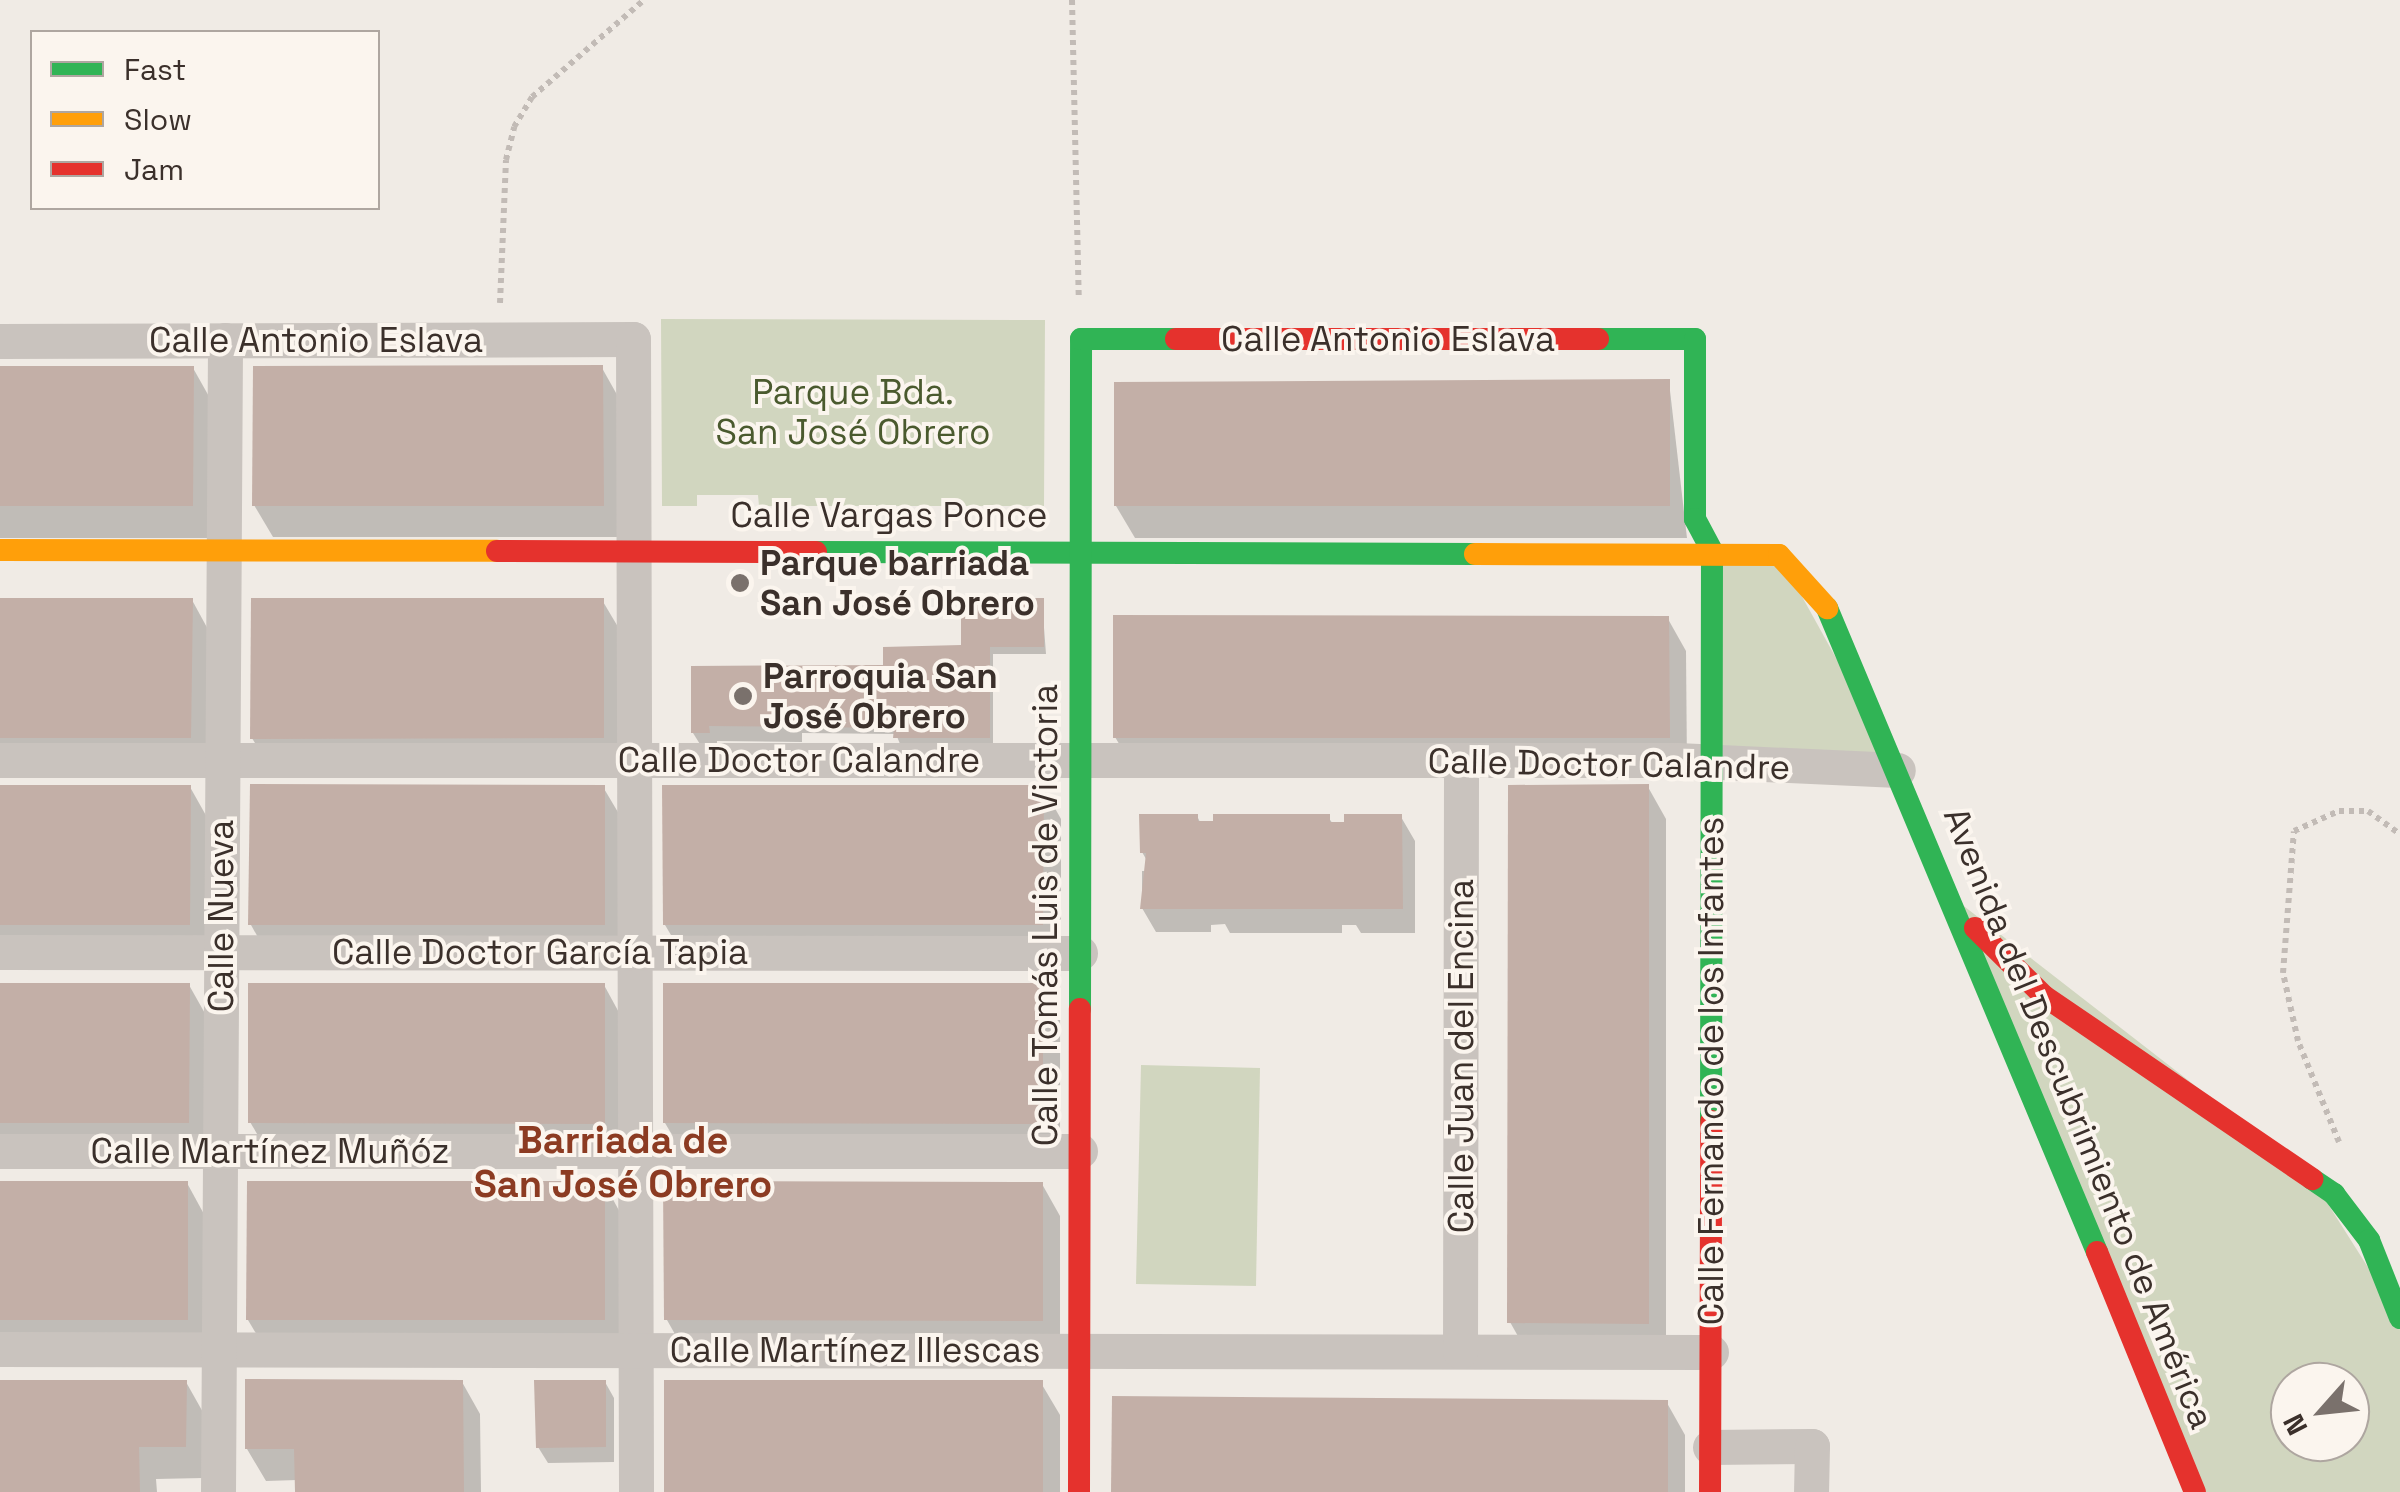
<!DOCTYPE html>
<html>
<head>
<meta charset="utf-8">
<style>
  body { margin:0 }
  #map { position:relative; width:2400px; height:1492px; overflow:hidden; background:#f0ebe5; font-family:"Space Grotesk",sans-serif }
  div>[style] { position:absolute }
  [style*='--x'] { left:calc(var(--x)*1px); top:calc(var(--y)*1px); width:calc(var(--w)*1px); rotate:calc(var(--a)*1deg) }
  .green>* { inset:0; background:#d1d6bf }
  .shadow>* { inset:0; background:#0003 }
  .building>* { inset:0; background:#c3afa7 }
  .path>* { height:6px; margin-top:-3px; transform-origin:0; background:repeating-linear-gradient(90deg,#c2bbb6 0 5px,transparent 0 10px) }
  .street>* { height:35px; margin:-17.5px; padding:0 17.5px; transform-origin:17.5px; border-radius:17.5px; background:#c9c3be }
  .fast>* { height:22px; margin:-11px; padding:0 11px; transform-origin:11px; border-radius:11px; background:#30b455 }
  .slow>* { height:22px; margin:-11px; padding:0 11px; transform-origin:11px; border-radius:11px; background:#ff9f0a }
  .jam>* { height:22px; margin:-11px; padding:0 11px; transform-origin:11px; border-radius:11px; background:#e5322d }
  .dots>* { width:28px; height:28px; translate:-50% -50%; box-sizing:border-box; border:5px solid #fbf5ee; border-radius:50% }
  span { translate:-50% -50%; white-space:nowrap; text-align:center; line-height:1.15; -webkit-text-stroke:8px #fbf5ee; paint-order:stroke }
  .street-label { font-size:35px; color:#3b302b }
  .park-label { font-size:35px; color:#4a5a2e }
  .poi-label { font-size:35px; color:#3b302b; font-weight:700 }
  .left { translate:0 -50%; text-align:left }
  .neighbourhood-label { font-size:38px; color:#8c3b22; font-weight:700 }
  .legend { position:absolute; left:30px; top:30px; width:350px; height:180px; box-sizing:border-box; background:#fbf5ee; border:2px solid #aea6a0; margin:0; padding:12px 18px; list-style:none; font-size:30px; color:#3b302b }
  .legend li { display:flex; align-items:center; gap:20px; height:50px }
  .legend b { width:50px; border:2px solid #aea6a0 }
  .north { position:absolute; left:2270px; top:1362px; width:100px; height:100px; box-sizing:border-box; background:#fbf5ee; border:2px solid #aea6a0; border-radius:50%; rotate:243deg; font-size:28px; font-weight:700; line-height:40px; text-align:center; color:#3b302b }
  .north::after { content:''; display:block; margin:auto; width:35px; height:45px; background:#7a716c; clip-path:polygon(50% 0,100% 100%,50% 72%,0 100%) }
</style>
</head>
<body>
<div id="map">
  <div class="green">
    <div style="clip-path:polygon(661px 319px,1045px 320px,1044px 506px,759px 506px,758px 495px,697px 495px,697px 506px,662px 506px)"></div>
    <div style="clip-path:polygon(1712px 551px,1779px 555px,1898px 770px,1712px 765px)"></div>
    <div style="clip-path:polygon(evenodd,1956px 900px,2309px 1174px,2400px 1318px,2400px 1492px,2195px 1492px,1956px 900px,2290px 1382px,2350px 1382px,2350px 1442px,2290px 1442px,2290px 1382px)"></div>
    <div style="clip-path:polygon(1141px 1065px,1260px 1068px,1256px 1286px,1136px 1284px)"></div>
  </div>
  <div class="shadow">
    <div style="clip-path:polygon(0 368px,193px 368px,211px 400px,211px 538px,0 538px)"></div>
    <div style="clip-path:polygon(602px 368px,620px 400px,621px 537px,273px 537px,254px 505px)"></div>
    <div style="clip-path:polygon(1669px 382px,1687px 538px,1135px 538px,1116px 506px)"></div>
    <div style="clip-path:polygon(192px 600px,210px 633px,209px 770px,0 770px,0 601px)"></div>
    <div style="clip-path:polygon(602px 600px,621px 632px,621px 769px,271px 770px,252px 738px)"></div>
    <div style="clip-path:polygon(1042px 601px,1046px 654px,993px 654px,993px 745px,900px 744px,896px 734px,802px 733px,802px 742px,717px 741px,717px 749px,703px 749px,693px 733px,694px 668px,886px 668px,964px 647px)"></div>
    <div style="clip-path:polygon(1668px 619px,1686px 651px,1687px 769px,1134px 769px,1115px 737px)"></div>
    <div style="clip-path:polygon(190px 787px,208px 819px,207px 956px,0 956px,0 788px)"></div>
    <div style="clip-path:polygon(603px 787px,622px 819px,622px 956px,269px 957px,251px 925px)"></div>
    <div style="clip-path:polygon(1043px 787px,1061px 819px,1061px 957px,684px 957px,665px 925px)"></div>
    <div style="clip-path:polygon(1648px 787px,1666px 819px,1666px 1355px,1528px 1354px,1510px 1322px)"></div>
    <div style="clip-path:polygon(1197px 816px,1201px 824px,1328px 817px,1333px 824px,1401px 817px,1415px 841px,1415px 933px,1361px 933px,1356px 925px,1342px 925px,1342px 933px,1230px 933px,1225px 924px,1211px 925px,1211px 932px,1156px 932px,1142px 908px,1142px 871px,1153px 871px,1142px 852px)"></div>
    <div style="clip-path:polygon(0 985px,189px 985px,207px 1017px,206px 1154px,0 1154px)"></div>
    <div style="clip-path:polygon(604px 985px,622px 1018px,622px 1155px,269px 1154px,250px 1122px)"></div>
    <div style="clip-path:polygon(1042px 986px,1060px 1018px,1060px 1155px,684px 1155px,665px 1123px)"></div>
    <div style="clip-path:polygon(0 1183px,187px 1183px,205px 1216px,205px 1352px,0 1352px)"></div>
    <div style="clip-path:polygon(604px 1183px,622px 1216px,622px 1352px,267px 1352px,248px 1320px)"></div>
    <div style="clip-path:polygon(1042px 1184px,1060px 1216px,1060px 1352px,685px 1352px,667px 1320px)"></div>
    <div style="clip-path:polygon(0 1382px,186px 1382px,204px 1414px,203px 1478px,156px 1479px,157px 1492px,0 1492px)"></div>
    <div style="clip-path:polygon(462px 1382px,480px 1414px,481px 1492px,297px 1492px,297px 1480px,266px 1481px,247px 1449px)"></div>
    <div style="clip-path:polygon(605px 1382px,614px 1398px,614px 1462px,548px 1463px,538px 1447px)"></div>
    <div style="clip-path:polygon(1041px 1383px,1060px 1415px,1060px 1492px,667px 1492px)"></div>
    <div style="clip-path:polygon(1667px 1403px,1685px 1435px,1685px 1492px,1114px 1492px)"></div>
  </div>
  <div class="building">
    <div style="clip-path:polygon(603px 365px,604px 506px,252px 506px,253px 366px)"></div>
    <div style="clip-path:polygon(0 366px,194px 366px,193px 506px,0 506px)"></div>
    <div style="clip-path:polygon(1670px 379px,1670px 506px,1114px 506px,1114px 382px)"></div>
    <div style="clip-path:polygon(0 598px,193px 598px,191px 738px,0 738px)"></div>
    <div style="clip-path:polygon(251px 598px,604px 598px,604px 738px,250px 739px)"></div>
    <div style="clip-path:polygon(961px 598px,1044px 598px,1044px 647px,990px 647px,990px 738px,893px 738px,894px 728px,709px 726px,710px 733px,691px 733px,691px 666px,883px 665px,883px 647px,961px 645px)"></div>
    <div style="clip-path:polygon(1113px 615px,1669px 616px,1670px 738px,1113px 738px)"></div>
    <div style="clip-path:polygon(250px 784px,605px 785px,605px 925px,248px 925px)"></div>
    <div style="clip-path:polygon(1649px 784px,1649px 1324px,1507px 1323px,1508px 785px)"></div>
    <div style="clip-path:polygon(0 785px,191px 785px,190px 925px,0 925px)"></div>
    <div style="clip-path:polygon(662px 785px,1044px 785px,1043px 925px,663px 925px)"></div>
    <div style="clip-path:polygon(1139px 814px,1198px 814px,1198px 821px,1213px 821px,1213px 814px,1330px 814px,1330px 822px,1344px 822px,1344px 814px,1402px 814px,1403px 909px,1140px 909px,1146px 853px,1140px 853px)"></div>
    <div style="clip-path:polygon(0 983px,190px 983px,189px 1123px,0 1123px)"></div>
    <div style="clip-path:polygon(248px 983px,605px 983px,605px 1124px,248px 1123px)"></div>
    <div style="clip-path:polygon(663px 983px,1043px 983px,1043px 1124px,663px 1123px)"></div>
    <div style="clip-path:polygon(0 1181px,188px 1181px,188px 1320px,0 1320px)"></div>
    <div style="clip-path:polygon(247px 1181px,605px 1181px,605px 1320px,246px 1320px)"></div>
    <div style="clip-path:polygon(663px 1181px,1043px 1182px,1043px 1321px,664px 1320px)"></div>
    <div style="clip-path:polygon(245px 1379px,463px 1380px,464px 1492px,295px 1492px,294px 1449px,245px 1449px)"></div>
    <div style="clip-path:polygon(0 1380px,187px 1380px,186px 1447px,139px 1447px,140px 1492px,0 1492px)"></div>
    <div style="clip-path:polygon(534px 1380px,606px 1380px,606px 1447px,536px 1448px)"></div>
    <div style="clip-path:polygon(664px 1380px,1043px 1380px,1043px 1492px,664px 1492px)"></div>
    <div style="clip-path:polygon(1112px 1396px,1668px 1400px,1668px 1492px,1111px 1492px)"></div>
  </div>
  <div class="path">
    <div style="--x:1072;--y:0;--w:298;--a:88.7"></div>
    <div style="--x:500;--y:303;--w:143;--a:-87.6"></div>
    <div style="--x:506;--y:160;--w:34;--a:-76"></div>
    <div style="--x:514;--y:127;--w:35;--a:-59"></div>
    <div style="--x:532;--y:97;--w:148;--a:-40.9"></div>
    <div style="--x:2339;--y:1142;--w:109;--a:-112.1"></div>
    <div style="--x:2298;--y:1041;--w:70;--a:-102.4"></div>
    <div style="--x:2283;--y:973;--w:142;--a:-85.6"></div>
    <div style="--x:2294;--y:831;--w:49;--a:-24"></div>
    <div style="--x:2339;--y:811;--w:29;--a:0"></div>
    <div style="--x:2368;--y:811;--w:39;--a:36"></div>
  </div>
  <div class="street">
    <div style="--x:0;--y:341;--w:633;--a:-0.18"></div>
    <div style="--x:633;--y:339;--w:1153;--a:89.85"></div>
    <div style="--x:0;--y:760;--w:1677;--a:0"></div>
    <div style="--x:1677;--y:760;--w:221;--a:2.6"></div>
    <div style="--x:0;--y:952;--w:1080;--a:0.05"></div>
    <div style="--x:0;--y:1151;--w:1080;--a:0"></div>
    <div style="--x:0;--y:1349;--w:1711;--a:0.1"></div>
    <div style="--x:1460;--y:1351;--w:591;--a:-89.9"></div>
    <div style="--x:1710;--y:1447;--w:102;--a:-0.6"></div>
    <div style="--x:1812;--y:1446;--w:46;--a:91.2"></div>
    <div style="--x:218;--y:1492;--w:1152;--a:-89.65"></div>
  </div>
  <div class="fast">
    <div style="--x:1598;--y:339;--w:97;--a:0"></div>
    <div style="--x:1695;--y:339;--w:180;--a:90"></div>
    <div style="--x:1695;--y:519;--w:36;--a:62"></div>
    <div style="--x:1712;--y:551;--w:570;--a:90.1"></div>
    <div style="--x:816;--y:552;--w:659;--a:0.17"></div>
    <div style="--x:1827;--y:608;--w:698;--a:67.25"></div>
    <div style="--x:1080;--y:1009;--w:670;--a:-89.91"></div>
    <div style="--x:1081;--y:339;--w:95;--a:0"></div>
    <div style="--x:2312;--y:1179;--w:27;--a:34"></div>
    <div style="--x:2334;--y:1194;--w:58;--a:52.7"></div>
    <div style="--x:2369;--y:1240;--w:84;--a:68.3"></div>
  </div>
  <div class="slow">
    <div style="--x:0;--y:550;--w:497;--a:0.1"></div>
    <div style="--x:1475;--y:554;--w:304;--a:0.2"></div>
    <div style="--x:1779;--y:555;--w:72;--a:47.8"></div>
  </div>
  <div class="jam">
    <div style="--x:1176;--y:339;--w:422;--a:0"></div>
    <div style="--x:497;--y:551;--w:319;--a:0.2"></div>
    <div style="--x:1975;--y:928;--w:97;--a:44.6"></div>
    <div style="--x:2044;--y:996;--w:325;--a:34.3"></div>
    <div style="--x:2097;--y:1252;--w:259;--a:67.8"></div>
    <div style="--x:1079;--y:1492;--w:483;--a:-89.9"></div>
    <div style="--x:1710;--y:1492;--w:371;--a:-89.8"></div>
  </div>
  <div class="dots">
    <div style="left:740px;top:583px;background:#7a716c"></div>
    <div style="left:743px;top:696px;background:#7a716c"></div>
  </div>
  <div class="street-label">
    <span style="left:1388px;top:339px">Calle Antonio Eslava</span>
    <span style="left:316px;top:340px">Calle Antonio Eslava</span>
    <span style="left:889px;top:515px">Calle Vargas Ponce</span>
    <span style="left:799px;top:760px">Calle Doctor Calandre</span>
    <span style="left:1609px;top:764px;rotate:1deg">Calle Doctor Calandre</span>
    <span style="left:1045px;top:915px;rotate:-90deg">Calle Tomás Luis de Victoria</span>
    <span style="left:221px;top:916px;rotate:-90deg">Calle Nueva</span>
    <span style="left:540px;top:952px">Calle Doctor García Tapia</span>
    <span style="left:1461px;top:1056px;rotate:-90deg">Calle Juan del Encina</span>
    <span style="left:1711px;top:1071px;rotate:-90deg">Calle Fernando de los Infantes</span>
    <span style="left:2079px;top:1118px;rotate:68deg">Avenida del Descubrimiento de América</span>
    <span style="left:270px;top:1151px">Calle Martínez Muñóz</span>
    <span style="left:855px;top:1350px">Calle Martínez Illescas</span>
  </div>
  <div class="park-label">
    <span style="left:853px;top:412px">Parque Bda.<br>San José Obrero</span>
  </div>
  <div class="poi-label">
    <span class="left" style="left:760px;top:583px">Parque barriada<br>San José Obrero</span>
    <span class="left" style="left:763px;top:696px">Parroquia San<br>José Obrero</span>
  </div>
  <div class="neighbourhood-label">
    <span style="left:623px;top:1163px">Barriada de<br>San José Obrero</span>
  </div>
  <ul class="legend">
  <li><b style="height:12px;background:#30b455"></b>Fast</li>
  <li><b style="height:12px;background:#ff9f0a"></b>Slow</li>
  <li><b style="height:12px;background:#e5322d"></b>Jam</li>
  </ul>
  <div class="north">N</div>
</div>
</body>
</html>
